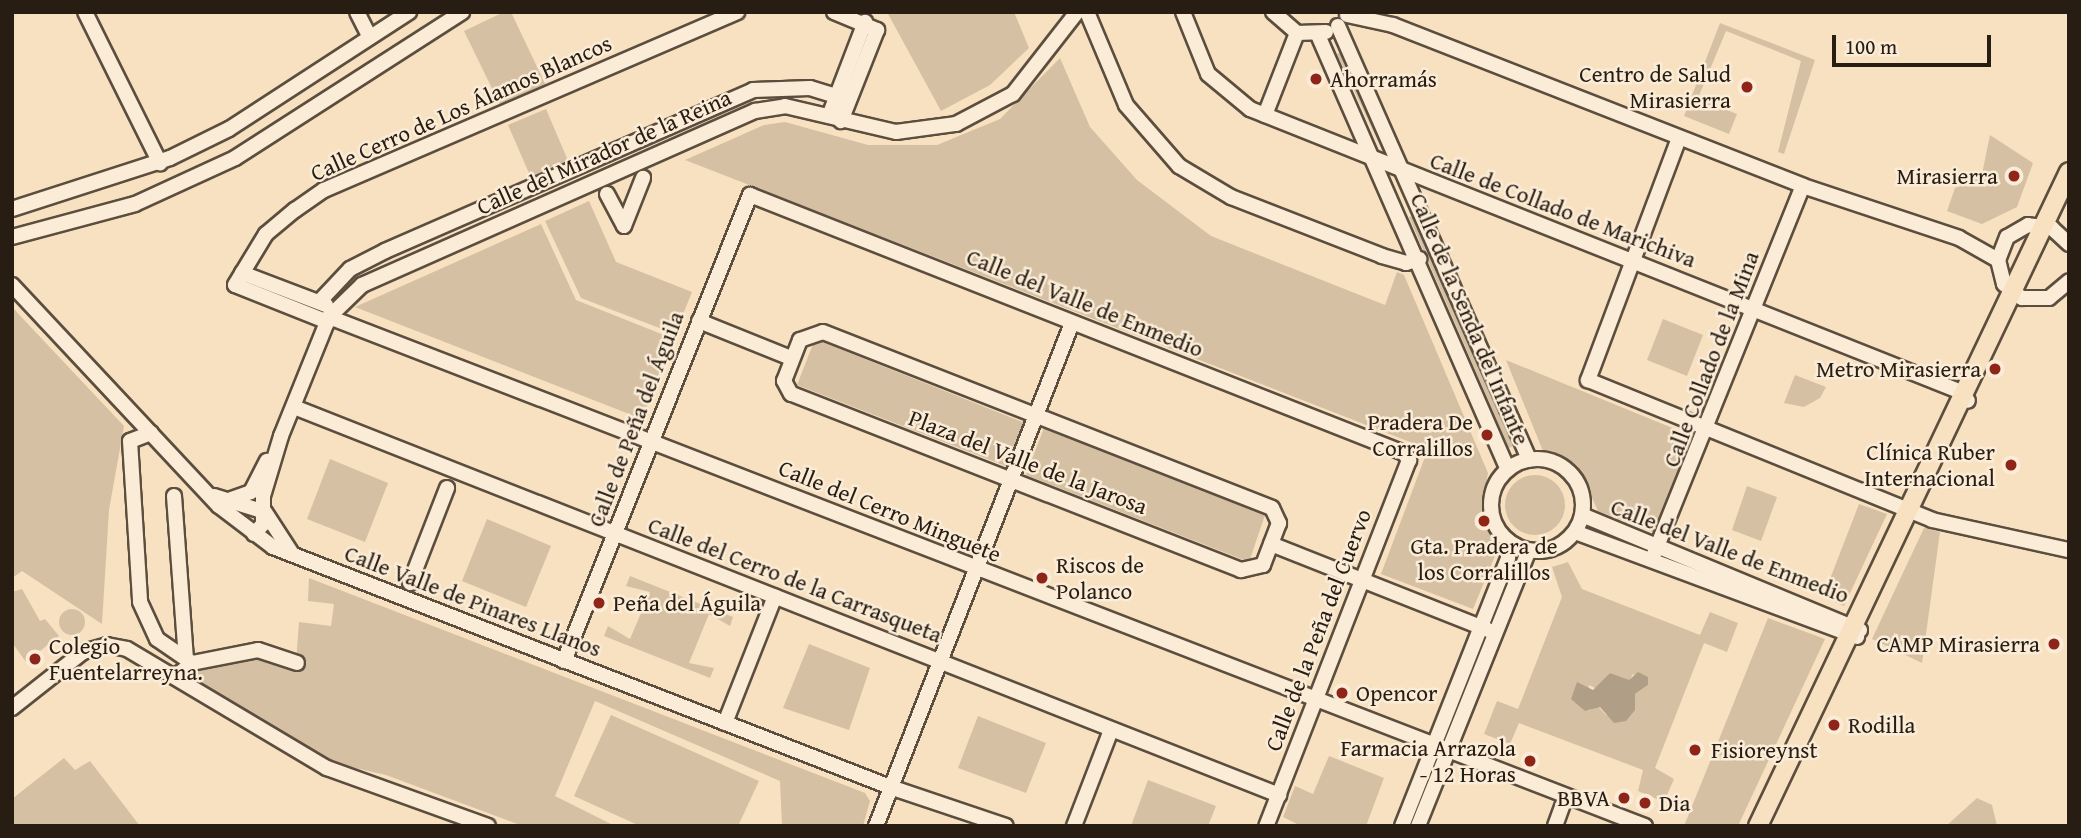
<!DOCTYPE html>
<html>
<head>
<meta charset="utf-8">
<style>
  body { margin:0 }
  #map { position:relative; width:2081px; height:838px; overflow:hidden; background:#f8e1c1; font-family:"Gentium Book Plus",serif }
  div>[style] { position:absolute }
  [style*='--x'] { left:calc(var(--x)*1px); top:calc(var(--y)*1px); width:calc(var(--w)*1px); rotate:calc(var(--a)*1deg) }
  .green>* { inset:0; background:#d5c0a3 }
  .round { border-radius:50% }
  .water>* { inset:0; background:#b19e86 }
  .roads { filter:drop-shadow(2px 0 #5c4e3e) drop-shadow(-2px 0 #5c4e3e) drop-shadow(0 2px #5c4e3e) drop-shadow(0 -2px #5c4e3e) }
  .minor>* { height:14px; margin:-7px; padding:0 7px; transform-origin:7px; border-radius:7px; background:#faecd7 }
  .minor>.ring { margin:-7px; padding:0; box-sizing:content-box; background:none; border:14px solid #faecd7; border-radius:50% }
  .major>* { height:18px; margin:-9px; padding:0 9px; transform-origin:9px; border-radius:9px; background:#f8e1c1 }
  .dots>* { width:19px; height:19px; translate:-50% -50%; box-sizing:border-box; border:4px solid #faecd7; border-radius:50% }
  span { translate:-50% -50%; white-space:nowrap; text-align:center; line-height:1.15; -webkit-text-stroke:5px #faecd7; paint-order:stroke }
  .poi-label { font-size:23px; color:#281d13 }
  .right { translate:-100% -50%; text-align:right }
  .left { translate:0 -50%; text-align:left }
  .street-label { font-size:23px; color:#281d13 }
  .frame { position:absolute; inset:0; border:14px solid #281d13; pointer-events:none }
  .scale { position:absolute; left:1832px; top:35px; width:159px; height:32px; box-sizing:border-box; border:4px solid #281d13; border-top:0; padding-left:9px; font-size:21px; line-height:24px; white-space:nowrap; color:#281d13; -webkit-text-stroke:5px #faecd7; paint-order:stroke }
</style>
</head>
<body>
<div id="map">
  <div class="green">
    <div style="clip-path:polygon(504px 12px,511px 12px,549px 92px,503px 111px,464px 31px)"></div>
    <div style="clip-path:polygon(887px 12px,1014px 12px,1029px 48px,990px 85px,941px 111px)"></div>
    <div style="clip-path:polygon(1720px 23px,1815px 60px,1784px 154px,1778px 152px,1801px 61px,1726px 31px,1698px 98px,1737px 114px,1729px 134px,1684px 116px)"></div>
    <div style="clip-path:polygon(1341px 52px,1384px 149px,1383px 152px,1337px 54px)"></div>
    <div style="clip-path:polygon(1060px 58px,1090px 127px,1137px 180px,1211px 236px,1385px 305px,1397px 272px,1404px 275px,1488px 473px,1481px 516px,1497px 551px,1473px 609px,1381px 574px,1428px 449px,685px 160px,764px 125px,785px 122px,868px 145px,937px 145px,1000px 119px)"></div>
    <div style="clip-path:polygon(546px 109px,569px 163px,532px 180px,508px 125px)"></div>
    <div style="clip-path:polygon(1990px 135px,2033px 163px,2017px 207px,1982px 224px,1947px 211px,1955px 188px,1982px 174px)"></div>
    <div style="clip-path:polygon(589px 201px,616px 262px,692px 292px,675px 334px,581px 298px,545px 221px)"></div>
    <div style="clip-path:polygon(1413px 216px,1513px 446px,1509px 448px,1409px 217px)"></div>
    <div style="clip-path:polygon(541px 224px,576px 300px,674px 339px,642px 419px,355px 307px)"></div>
    <div style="clip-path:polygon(12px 307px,124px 426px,109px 510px,102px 624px,22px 571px,12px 578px)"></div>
    <div style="clip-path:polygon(1663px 319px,1703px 335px,1687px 376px,1647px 360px)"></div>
    <div style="clip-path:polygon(815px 339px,1025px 423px,1008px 467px,797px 385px)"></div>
    <div style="clip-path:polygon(1506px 360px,1692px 436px,1655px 533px,1598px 511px,1577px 465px,1543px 451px)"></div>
    <div style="clip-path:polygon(1795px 375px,1826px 387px,1820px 398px,1804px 407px,1784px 403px)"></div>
    <div style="clip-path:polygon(1044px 428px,1265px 515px,1249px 562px,1026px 475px)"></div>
    <div style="clip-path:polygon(330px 459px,388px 483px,365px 542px,307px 519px)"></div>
    <div class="round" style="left:1505px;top:475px;width:60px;height:60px"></div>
    <div style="clip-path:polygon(1747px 486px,1777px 497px,1761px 541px,1732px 530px)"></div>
    <div style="clip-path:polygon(1859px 504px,1887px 514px,1844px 606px,1823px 597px)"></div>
    <div style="clip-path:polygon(487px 519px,551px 546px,526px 607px,462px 581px)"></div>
    <div style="clip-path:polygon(1924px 528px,1940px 532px,1922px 663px,1872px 639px)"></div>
    <div style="clip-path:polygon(evenodd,1568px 562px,1582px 589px,1700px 635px,1710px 612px,1738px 623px,1727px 652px,1704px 643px,1655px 768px,1674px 779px,1664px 802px,1638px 791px,1643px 770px,1519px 723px,1510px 744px,1484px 734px,1497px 701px,1518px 709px,1562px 597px,1552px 567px,1568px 562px,1610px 673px,1629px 681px,1633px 674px,1648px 685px,1635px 694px,1635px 704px,1606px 715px,1598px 706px,1588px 711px,1589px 685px,1597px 689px,1610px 673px)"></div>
    <div style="clip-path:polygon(630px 576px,733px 617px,730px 626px,709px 614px,689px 663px,714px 668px,710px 678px,604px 636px,608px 626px,630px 639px,650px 592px,626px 586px)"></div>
    <div style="clip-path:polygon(309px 578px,865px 793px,870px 801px,863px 826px,782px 826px,780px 781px,595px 701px,555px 796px,615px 826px,523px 826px,386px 775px,329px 762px,181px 670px,258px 650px,296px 662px,299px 622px,331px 626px,334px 604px,308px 601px)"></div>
    <div style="clip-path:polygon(22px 589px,40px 621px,45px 619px,59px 636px,26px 662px,13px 644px,12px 592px)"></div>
    <div class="round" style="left:59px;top:609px;width:26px;height:26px"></div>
    <div style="clip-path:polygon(1768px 618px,1825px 639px,1738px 826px,1684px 826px)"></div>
    <div style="clip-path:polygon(809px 644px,870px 668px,849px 730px,783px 708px)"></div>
    <div style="clip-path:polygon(611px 715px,759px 781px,738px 826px,640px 826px,574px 796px)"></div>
    <div style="clip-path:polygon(978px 716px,1046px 743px,1026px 793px,958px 768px)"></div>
    <div style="clip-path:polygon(1329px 756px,1384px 778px,1366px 826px,1301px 826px,1283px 817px,1295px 786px,1313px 794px)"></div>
    <div style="clip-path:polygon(64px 758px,75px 770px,90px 761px,140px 826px,12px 826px,12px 799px)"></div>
    <div style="clip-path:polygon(1148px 780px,1216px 806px,1208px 826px,1131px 826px)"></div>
    <div style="clip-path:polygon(1977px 798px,1992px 805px,1997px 826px,1946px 826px)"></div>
  </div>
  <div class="water">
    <div style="clip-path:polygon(1638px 672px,1648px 677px,1648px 685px,1635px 694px,1635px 710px,1626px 721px,1614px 723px,1600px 707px,1585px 711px,1571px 699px,1577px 682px,1593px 690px,1610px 673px,1629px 680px)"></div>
  </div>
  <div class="roads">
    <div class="minor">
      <div style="--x:85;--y:12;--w:169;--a:63.6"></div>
      <div style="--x:357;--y:12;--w:28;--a:63"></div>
      <div style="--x:834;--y:12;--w:47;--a:22.7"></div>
      <div style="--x:877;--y:30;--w:98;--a:111.6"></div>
      <div style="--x:1087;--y:12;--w:101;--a:67.2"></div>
      <div style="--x:1126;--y:105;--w:81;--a:49"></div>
      <div style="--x:1179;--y:166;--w:61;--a:30.8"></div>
      <div style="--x:1231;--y:197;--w:162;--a:21.3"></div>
      <div style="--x:1382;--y:256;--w:25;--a:16"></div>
      <div style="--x:1406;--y:263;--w:14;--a:-17"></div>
      <div style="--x:1183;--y:12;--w:67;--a:68"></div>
      <div style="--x:1208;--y:74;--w:55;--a:39.8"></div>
      <div style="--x:1250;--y:109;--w:765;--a:21.7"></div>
      <div style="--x:1961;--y:392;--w:11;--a:52"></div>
      <div style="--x:1273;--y:12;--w:32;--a:41"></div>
      <div style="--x:1297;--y:33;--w:29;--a:-2"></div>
      <div style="--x:1347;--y:15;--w:47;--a:12.3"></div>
      <div style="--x:1393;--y:25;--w:440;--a:21.4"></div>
      <div style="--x:1803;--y:186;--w:164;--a:18.4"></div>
      <div style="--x:1959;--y:238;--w:45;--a:29.4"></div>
      <div style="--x:1338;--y:26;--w:474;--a:66.2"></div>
      <div style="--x:1318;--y:35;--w:474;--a:66.4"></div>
      <div style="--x:1265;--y:115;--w:88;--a:-68.7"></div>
      <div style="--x:829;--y:116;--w:101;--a:-69"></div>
      <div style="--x:1679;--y:138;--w:259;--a:110.6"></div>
      <div style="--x:1588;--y:380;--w:371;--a:22.1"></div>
      <div style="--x:1932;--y:520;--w:140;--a:12.4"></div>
      <div style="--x:607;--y:194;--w:36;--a:62"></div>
      <div style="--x:624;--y:226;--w:52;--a:-68.4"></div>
      <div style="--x:12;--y:209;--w:166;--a:-17.9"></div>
      <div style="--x:170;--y:158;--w:66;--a:-26.2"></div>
      <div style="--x:229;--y:129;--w:215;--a:-33"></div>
      <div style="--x:12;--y:237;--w:127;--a:-15"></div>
      <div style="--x:135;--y:204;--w:110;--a:-24.7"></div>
      <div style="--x:235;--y:158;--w:270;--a:-32.7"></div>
      <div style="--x:2069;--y:244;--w:23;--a:-137"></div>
      <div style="--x:2052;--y:228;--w:24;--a:-173"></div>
      <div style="--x:2028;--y:225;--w:24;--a:150"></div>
      <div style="--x:2007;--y:237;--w:25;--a:111"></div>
      <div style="--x:1998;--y:260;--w:25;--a:76"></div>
      <div style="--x:2004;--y:284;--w:23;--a:38"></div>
      <div style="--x:2022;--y:298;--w:27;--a:0"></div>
      <div style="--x:2049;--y:298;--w:26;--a:-40"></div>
      <div style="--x:242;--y:273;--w:90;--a:20.9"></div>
      <div style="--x:12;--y:285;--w:303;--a:46.9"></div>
      <div style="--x:219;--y:506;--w:68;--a:37.2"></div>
      <div style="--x:273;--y:547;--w:662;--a:21.25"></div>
      <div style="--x:890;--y:787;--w:122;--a:18.6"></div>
      <div style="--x:319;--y:302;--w:45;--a:-46.8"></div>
      <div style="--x:350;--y:269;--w:39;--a:-27"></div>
      <div style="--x:385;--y:251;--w:402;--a:-23.6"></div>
      <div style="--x:753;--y:90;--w:57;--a:-2"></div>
      <div style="--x:810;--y:88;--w:28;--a:17"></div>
      <div style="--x:329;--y:317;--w:1411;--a:21.15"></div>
      <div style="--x:699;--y:321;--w:99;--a:21.9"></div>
      <div style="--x:328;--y:322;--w:100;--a:-158.3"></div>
      <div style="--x:235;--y:285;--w:60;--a:-58.7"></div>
      <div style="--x:266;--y:234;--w:38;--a:-40"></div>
      <div style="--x:295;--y:210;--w:35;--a:-35"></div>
      <div style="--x:324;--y:190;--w:450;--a:-23.3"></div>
      <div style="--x:823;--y:332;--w:482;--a:21.4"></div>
      <div style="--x:1272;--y:508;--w:17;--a:65"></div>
      <div style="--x:1279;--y:523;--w:45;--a:110.9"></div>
      <div style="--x:1263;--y:565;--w:23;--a:167"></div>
      <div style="--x:1241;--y:570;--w:483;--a:-158.6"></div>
      <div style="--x:791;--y:394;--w:15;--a:-118"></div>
      <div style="--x:784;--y:381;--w:44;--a:-68.7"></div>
      <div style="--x:800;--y:340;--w:24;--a:-19"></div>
      <div style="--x:294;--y:407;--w:1059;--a:21.5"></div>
      <div style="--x:151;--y:433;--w:22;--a:159"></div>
      <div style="--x:130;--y:441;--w:161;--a:86.4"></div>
      <div style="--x:140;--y:602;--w:41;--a:65.3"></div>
      <div style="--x:157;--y:639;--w:42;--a:34.4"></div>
      <div class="ring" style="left:1491px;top:459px;width:78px;height:78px"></div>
      <div style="--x:174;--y:496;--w:163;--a:85.8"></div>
      <div style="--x:214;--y:496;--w:53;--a:17.4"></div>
      <div style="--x:265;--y:512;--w:48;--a:57"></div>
      <div style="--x:231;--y:499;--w:21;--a:-19"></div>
      <div style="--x:251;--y:492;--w:35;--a:-63"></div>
      <div style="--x:1582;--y:515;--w:301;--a:22.5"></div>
      <div style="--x:1575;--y:532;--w:301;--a:20.4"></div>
      <div style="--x:254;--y:534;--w:13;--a:-48"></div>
      <div style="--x:263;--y:524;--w:28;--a:-90"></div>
      <div style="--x:263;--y:496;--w:63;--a:-73.3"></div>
      <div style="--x:281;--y:436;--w:128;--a:-68"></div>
      <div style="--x:329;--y:317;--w:46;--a:-44.1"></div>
      <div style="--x:362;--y:285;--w:430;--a:-23.9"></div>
      <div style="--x:755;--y:111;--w:30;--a:-9"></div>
      <div style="--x:785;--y:106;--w:114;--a:13.2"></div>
      <div style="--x:896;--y:132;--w:61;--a:-7.6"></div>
      <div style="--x:956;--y:124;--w:64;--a:-27.8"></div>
      <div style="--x:1013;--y:94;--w:104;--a:-52"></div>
      <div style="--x:1271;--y:544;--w:233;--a:21.6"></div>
      <div style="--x:1652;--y:559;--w:402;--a:-68"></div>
      <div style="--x:410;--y:583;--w:102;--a:-68.7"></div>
      <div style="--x:564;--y:661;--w:502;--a:-68.24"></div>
      <div style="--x:750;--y:195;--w:703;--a:21.53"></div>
      <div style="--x:1404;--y:453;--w:9;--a:54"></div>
      <div style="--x:1409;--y:460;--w:393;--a:111.3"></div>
      <div style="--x:175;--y:677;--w:22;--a:-39"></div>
      <div style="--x:192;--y:663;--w:67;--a:-11.1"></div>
      <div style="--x:258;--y:650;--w:41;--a:18.4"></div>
      <div style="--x:12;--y:708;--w:90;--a:-38.3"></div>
      <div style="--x:83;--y:652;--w:25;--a:-16"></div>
      <div style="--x:107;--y:645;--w:20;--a:11"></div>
      <div style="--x:127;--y:649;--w:233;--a:30.8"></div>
      <div style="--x:327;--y:768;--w:171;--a:19.8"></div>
      <div style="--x:725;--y:723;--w:136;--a:-68.5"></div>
      <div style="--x:876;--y:826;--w:540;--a:-68.71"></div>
      <div style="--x:1074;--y:826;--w:103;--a:-68.9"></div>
      <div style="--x:1402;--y:826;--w:288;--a:-68.4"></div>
      <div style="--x:1508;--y:558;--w:16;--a:-90"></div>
      <div style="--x:1418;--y:826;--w:297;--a:-68.1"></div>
      <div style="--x:1555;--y:826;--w:23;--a:-70"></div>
    </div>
    <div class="major">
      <div style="--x:1758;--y:826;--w:724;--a:-64.57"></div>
    </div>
  </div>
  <div class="dots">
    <div style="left:1316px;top:79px;background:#8f2418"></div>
    <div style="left:1747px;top:87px;background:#8f2418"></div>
    <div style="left:2014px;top:176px;background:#8f2418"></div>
    <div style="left:1995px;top:369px;background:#8f2418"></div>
    <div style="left:1487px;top:435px;background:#8f2418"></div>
    <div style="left:2011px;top:465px;background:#8f2418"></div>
    <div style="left:1484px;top:521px;background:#8f2418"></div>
    <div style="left:1042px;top:578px;background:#8f2418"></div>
    <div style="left:599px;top:603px;background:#8f2418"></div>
    <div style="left:2054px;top:644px;background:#8f2418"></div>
    <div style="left:35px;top:659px;background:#8f2418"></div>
    <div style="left:1342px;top:693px;background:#8f2418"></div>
    <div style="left:1834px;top:725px;background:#8f2418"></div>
    <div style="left:1695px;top:750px;background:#8f2418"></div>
    <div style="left:1530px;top:761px;background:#8f2418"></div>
    <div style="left:1624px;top:798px;background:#8f2418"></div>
    <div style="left:1645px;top:803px;background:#8f2418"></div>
  </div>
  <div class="poi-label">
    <span class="right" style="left:1731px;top:87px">Centro de Salud<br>Mirasierra</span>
    <span class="left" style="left:1330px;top:79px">Ahorramás</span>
    <span class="right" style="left:1998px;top:176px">Mirasierra</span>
    <span class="right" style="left:1981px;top:369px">Metro Mirasierra</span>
    <span class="right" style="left:1473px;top:435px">Pradera De<br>Corralillos</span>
    <span class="right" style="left:1995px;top:465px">Clínica Ruber<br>Internacional</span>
    <span style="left:1484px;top:559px">Gta. Pradera de<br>los Corralillos</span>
    <span class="left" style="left:1056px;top:578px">Riscos de<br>Polanco</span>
    <span class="left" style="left:613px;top:603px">Peña del Águila</span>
    <span class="right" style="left:2040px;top:644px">CAMP Mirasierra</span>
    <span class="left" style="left:49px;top:659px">Colegio<br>Fuentelarreyna.</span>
    <span class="left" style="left:1356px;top:693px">Opencor</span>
    <span class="left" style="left:1848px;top:725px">Rodilla</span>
    <span class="right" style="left:1516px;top:761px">Farmacia Arrazola<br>- 12 Horas</span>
    <span class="left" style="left:1711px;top:750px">Fisioreynst</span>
    <span class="right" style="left:1610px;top:798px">BBVA</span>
    <span class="left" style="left:1659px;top:803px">Dia</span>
  </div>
  <div class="street-label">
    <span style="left:461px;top:108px;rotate:-24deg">Calle Cerro de Los Álamos Blancos</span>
    <span style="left:604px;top:152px;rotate:-24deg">Calle del Mirador de la Reina</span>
    <span style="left:1563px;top:210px;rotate:21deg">Calle de Collado de Marichiva</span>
    <span style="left:1085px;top:303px;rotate:22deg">Calle del Valle de Enmedio</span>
    <span style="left:1470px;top:319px;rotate:67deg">Calle de la Senda del Infante</span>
    <span style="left:1711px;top:359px;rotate:-69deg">Calle Collado de la Mina</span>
    <span style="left:636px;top:419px;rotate:-69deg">Calle de Peña del Águila</span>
    <span style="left:1028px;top:462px;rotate:21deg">Plaza del Valle de la Jarosa</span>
    <span style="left:890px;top:511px;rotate:22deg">Calle del Cerro Minguete</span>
    <span style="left:1730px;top:551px;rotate:21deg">Calle del Valle de Enmedio</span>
    <span style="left:795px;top:580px;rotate:21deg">Calle del Cerro de la Carrasqueta</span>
    <span style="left:473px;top:601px;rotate:21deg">Calle Valle de Pinares Llanos</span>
    <span style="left:1318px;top:630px;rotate:-69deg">Calle de la Peña del Cuervo</span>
  </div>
  <div class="frame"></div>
  <div class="scale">100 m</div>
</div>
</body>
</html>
